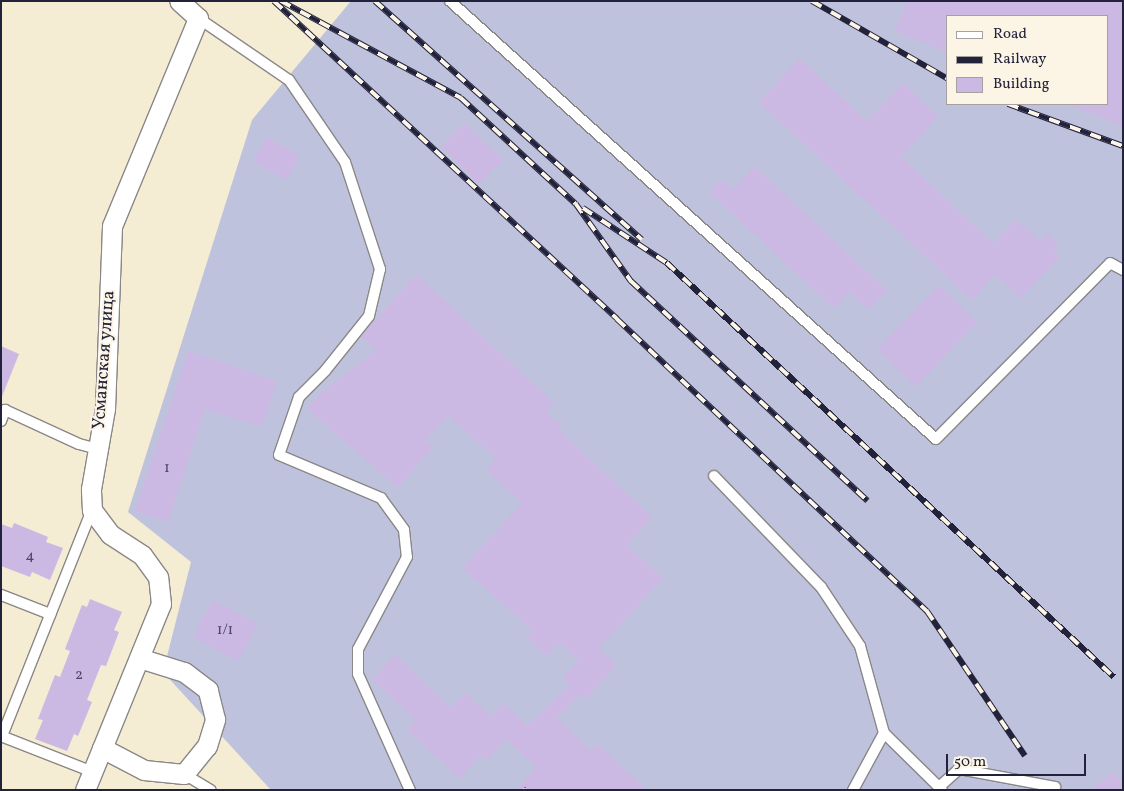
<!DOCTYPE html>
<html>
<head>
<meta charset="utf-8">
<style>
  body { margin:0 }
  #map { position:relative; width:1124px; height:791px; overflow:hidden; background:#f4ecd3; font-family:Vollkorn,serif }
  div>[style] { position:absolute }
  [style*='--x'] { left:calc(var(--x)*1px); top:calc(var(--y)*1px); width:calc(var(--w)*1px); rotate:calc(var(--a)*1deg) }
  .industrial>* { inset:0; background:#bfc2dd }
  .building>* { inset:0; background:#cbb9e4 }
  .roads { filter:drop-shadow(1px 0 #8b8787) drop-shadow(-1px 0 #8b8787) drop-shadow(0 1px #8b8787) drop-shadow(0 -1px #8b8787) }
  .lane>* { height:10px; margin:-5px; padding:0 5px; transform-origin:5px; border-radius:5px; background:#fff }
  .street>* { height:19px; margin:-9.5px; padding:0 9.5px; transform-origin:9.5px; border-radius:9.5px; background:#fff }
  .rail>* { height:5.5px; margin-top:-2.75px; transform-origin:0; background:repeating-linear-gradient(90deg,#fcf5e5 0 11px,#22223b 0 22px); box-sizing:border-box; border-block:1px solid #22223b }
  span { translate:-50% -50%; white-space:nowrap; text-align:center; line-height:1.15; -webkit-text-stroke:4px #fcf5e5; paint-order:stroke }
  .number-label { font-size:15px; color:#4c4865 }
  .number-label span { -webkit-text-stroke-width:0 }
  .street-label { font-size:18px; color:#22223b }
  .frame { position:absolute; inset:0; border:2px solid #22223b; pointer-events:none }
  .legend { position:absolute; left:946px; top:15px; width:162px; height:90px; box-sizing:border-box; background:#fcf5e5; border:1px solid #a5a1a1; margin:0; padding:6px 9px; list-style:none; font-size:15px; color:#22223b }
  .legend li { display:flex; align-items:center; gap:10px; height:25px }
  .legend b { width:25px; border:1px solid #a5a1a1 }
  .scale { position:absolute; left:946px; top:754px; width:140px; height:22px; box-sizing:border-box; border:2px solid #22223b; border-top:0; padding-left:6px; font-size:15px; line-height:18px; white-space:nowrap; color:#22223b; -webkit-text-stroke:4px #fcf5e5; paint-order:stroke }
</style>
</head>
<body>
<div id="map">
  <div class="industrial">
    <div style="clip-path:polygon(evenodd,351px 1px,1123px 1px,1123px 790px,271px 790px,163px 672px,191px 562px,128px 512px,252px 120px,351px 1px,948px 16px,1108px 16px,1108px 104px,948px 104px,948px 16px)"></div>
  </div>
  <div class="building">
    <div style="clip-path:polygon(907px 1px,1123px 1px,1123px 127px,1068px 104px,1108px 104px,1108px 16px,948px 16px,948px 53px,895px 31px)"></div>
    <div style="clip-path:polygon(799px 58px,867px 121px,903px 83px,938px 116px,901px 157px,993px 243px,1016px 219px,1040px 241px,1048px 233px,1059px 243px,1053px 250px,1060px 257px,1021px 298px,995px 275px,972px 300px,759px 102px)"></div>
    <div style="clip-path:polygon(464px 123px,503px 160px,479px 184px,441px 146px)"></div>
    <div style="clip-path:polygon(267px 137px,300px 156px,286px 180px,253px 161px)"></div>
    <div style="clip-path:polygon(754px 166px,887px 290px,869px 310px,849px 292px,834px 309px,709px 192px,721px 179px,733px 190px)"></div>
    <div style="clip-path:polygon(416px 274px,554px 403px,546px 411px,563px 426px,559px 430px,652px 517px,627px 545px,663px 578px,599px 648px,617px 665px,586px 698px,581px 694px,557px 718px,591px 751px,597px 744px,647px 790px,516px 790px,536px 767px,506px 739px,487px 760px,480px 756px,460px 778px,407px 730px,416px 720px,372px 680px,395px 654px,450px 708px,466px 693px,491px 716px,503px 703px,527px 726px,570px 685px,562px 678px,579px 660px,559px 643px,547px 656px,527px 638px,533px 631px,462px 568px,522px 503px,486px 470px,496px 458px,448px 416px,425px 441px,433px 447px,398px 488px,307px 409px,321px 393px,376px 350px,361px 337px)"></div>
    <div style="clip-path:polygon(939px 285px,977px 322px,916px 387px,877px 349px)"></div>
    <div style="clip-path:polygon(1px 346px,19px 354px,1px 399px)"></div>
    <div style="clip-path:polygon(188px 351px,277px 381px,262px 427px,205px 409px,168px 522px,135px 511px)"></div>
    <div style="clip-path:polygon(14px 523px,48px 537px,46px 542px,63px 548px,50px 580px,32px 572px,30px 577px,1px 566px,1px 524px,12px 528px)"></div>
    <div style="clip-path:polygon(90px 599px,122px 612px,114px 630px,119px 632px,106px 666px,101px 665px,87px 700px,92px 702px,78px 736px,74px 734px,67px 751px,35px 739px,43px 720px,38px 719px,55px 675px,60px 677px,70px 651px,65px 649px,82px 605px,87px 607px)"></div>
    <div style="clip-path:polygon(213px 600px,258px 624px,238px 661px,193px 637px)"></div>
    <div style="clip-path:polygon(1113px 772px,1123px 782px,1123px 790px,1090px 790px)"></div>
  </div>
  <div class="roads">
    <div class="lane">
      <div style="--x:450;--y:1;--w:654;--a:42.03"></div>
      <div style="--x:936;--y:439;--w:247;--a:-45.3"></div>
      <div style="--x:1110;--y:263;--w:15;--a:28"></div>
      <div style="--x:198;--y:18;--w:110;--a:34.3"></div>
      <div style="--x:289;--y:80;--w:99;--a:55.7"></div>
      <div style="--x:345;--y:162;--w:113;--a:71.9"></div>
      <div style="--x:380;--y:269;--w:48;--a:103.2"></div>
      <div style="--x:369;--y:316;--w:70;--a:128.7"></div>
      <div style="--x:325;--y:371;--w:37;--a:135"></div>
      <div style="--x:299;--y:397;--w:61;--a:109"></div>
      <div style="--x:279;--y:455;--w:111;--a:22.9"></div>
      <div style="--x:381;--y:498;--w:39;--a:54"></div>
      <div style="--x:404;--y:530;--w:27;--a:84"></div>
      <div style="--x:407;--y:557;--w:104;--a:118"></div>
      <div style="--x:358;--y:649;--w:25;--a:90"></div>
      <div style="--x:358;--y:674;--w:127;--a:65.9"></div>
      <div style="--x:1;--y:421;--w:12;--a:-70"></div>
      <div style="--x:5;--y:410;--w:81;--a:24.7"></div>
      <div style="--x:79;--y:444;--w:20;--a:15"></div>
      <div style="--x:714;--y:476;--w:154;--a:46.1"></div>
      <div style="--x:821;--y:587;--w:71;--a:56.5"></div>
      <div style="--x:860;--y:646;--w:90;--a:74.6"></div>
      <div style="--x:884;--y:733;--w:65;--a:118.5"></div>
      <div style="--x:1;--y:595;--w:53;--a:21.2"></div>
      <div style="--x:884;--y:733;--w:81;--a:44.5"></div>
      <div style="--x:1;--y:736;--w:99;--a:21.4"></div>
      <div style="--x:2;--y:736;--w:243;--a:-68.3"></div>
      <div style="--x:184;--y:774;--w:31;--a:31"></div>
      <div style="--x:939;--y:787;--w:27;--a:-42"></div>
      <div style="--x:959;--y:769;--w:98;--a:10.6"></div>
    </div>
    <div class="street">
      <div style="--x:102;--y:748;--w:47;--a:27.6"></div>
      <div style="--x:144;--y:770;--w:40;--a:5.7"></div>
      <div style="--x:184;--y:774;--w:36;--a:-51"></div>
      <div style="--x:207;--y:746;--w:28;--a:-73"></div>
      <div style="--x:215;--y:719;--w:30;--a:-104"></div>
      <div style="--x:208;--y:690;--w:30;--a:-143"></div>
      <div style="--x:184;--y:672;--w:47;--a:-162.7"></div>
      <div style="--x:85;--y:790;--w:201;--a:-67.8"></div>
      <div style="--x:161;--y:604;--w:27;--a:-96"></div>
      <div style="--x:158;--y:577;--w:27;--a:-126"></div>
      <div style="--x:142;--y:555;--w:38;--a:-147"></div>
      <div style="--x:110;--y:534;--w:30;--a:-127"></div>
      <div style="--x:92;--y:510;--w:21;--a:-93"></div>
      <div style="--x:91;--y:489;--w:81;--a:-80.1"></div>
      <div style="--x:105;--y:409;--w:183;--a:-87.8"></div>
      <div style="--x:112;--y:226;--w:225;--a:-67.5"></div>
      <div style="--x:198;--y:18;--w:25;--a:-138"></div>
    </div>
  </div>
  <div class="rail">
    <div style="--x:274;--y:1;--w:468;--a:42.8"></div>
    <div style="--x:617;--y:319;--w:426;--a:43.3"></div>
    <div style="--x:927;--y:611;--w:175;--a:55.9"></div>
    <div style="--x:281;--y:1;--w:204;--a:28.3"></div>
    <div style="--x:461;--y:98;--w:156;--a:42.7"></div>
    <div style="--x:576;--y:204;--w:95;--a:54.5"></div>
    <div style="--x:631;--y:281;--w:323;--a:42.9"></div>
    <div style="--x:375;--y:1;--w:358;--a:41.8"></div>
    <div style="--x:812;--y:1;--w:157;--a:29.8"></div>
    <div style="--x:1008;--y:104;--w:122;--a:20.1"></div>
    <div style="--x:583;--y:208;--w:100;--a:33.2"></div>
    <div style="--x:667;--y:263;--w:609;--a:42.81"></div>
    <div style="--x:523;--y:789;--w:1;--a:45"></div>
  </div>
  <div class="number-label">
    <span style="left:167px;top:469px">1</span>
    <span style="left:30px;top:557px">4</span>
    <span style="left:225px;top:631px">1/1</span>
    <span style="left:79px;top:676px">2</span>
  </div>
  <div class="street-label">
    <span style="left:105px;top:360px;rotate:-86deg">Усманская улица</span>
  </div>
  <div class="frame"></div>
  <ul class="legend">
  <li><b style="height:6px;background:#fff"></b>Road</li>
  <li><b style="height:6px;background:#22223b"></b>Railway</li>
  <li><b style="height:14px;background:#cbb9e4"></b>Building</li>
  </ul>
  <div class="scale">50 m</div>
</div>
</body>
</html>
